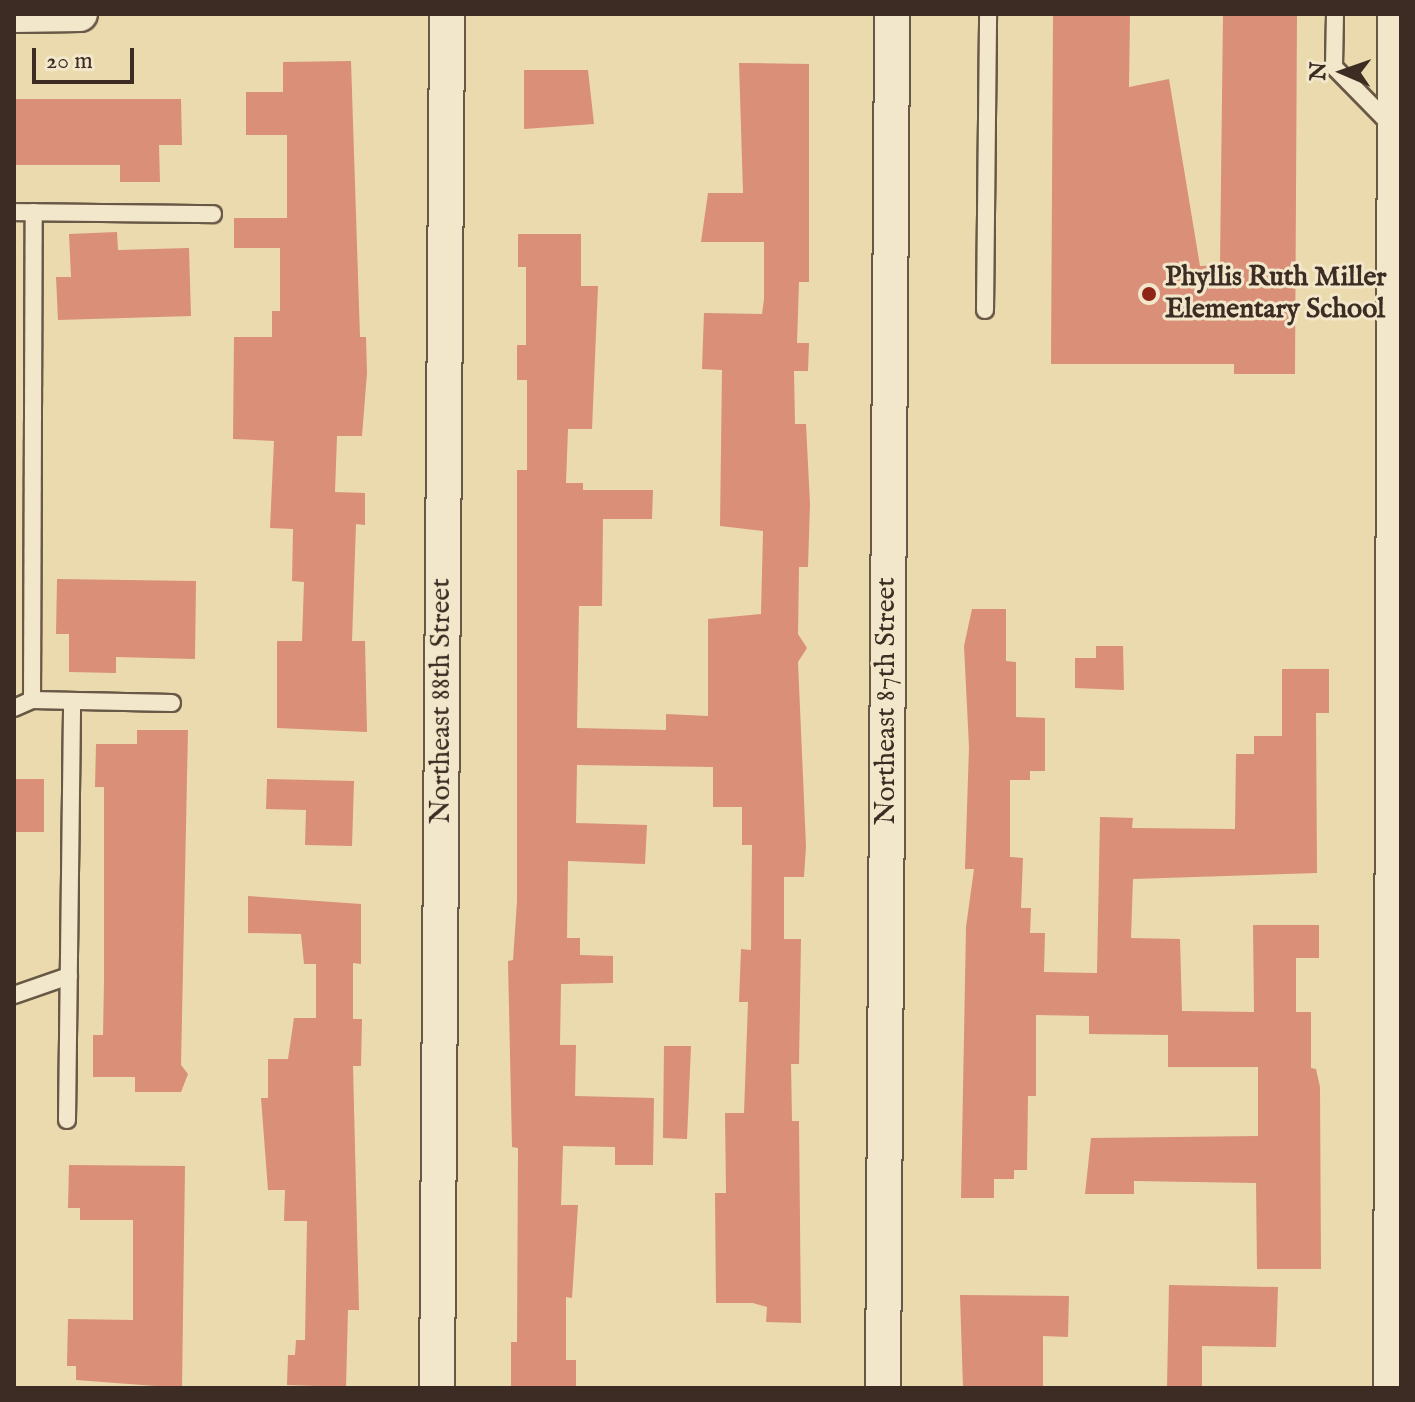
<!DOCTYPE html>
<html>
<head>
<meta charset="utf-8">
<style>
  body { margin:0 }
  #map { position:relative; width:1415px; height:1402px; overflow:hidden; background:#ebdaad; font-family:"IM FELL English",serif }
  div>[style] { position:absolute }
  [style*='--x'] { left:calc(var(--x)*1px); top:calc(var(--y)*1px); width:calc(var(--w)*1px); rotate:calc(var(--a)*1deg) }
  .building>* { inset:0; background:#d98f78 }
  .roads { filter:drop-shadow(2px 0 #685846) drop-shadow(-2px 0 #685846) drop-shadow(0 2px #685846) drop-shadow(0 -2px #685846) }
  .lane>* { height:16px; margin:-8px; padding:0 8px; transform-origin:8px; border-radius:8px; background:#f2e7ca }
  .street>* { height:34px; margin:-17px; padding:0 17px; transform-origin:17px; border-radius:17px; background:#f2e7ca }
  .dots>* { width:22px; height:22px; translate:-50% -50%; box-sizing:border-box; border:4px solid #f2e7ca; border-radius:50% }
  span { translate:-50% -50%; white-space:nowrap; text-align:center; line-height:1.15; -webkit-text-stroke:6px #f2e7ca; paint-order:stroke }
  .poi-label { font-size:28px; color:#3c2c23; font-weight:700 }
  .left { translate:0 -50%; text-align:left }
  .street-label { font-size:28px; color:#3c2c23 }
  .frame { position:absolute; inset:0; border:16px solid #3c2c23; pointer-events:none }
  .north { position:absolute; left:1303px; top:32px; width:80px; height:80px; -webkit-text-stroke:6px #f2e7ca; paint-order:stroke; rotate:272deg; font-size:22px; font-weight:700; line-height:32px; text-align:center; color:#3c2c23 }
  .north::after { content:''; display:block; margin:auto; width:28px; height:36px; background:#3c2c23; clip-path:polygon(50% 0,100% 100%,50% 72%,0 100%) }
  .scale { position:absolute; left:32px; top:48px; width:102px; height:36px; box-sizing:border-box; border:4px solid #3c2c23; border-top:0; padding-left:10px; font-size:24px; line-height:28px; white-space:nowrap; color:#3c2c23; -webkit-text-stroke:6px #f2e7ca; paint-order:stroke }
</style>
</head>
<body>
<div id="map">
  <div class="building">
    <div style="clip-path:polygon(1053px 14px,1130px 14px,1129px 87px,1169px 79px,1200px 266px,1220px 265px,1223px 14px,1297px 14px,1295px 374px,1234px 374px,1234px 364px,1051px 364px)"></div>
    <div style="clip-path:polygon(351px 61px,360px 337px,366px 337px,367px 373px,362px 436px,337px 436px,335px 492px,365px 493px,365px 525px,356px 524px,352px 641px,365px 641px,367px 732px,277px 728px,277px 641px,302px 641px,304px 582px,292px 581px,293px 529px,270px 528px,274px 441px,233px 439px,234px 337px,272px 337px,272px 311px,280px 311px,280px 248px,234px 248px,234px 218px,287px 218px,287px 135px,246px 135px,246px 92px,283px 92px,283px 62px)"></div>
    <div style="clip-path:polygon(739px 63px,809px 64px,809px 282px,799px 282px,797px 343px,809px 343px,808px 371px,794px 371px,795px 424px,806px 424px,810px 504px,808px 567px,799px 567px,798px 634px,807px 648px,798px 662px,806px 846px,804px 877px,784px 877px,784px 939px,801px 939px,799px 1064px,791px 1064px,792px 1121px,799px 1121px,801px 1323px,766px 1322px,767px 1307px,753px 1303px,716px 1303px,715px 1193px,726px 1193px,725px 1113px,744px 1113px,748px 1002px,739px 1002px,741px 949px,751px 950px,752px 845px,742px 845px,742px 807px,713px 807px,713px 767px,577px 765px,576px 823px,647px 825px,645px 864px,568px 861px,567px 938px,580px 938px,580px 955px,613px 956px,613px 983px,561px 984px,560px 1045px,576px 1045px,575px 1096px,654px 1098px,653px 1165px,615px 1165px,615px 1147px,563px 1146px,561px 1205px,578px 1205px,572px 1298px,566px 1297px,566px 1360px,576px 1360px,576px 1388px,511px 1388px,511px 1342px,517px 1342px,518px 1148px,512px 1147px,508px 961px,513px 960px,517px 901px,517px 470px,527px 470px,527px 380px,517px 380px,517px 345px,526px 345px,526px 267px,518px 267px,518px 234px,581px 234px,581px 286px,598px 286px,592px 429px,568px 429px,566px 483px,583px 483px,583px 490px,653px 490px,652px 519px,603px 519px,602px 606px,579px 606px,577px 728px,666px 730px,666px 714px,708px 716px,708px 619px,761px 614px,763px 531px,720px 526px,722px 370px,702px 369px,704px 313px,762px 314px,764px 299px,764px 242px,701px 242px,708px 193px,743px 193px)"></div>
    <div style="clip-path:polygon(524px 70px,588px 70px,594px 124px,524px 129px)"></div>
    <div style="clip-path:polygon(14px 99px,181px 99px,182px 145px,159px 145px,160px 182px,120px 182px,120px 165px,14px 165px)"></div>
    <div style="clip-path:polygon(117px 232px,118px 250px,189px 248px,191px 316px,58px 320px,56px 277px,71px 277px,69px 234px)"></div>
    <div style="clip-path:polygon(57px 579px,196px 581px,195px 659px,116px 657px,116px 673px,69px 672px,69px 634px,56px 634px)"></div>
    <div style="clip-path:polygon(972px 609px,1006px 609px,1006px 661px,1016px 662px,1016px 717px,1045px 718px,1045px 771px,1030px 771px,1030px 780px,1010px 780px,1010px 857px,1023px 858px,1021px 908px,1031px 908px,1030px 933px,1045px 933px,1044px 972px,1097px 973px,1100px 817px,1133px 818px,1132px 828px,1235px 829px,1236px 754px,1254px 754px,1254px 736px,1282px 736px,1282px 669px,1329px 669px,1329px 713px,1316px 713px,1317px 873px,1133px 879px,1131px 938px,1180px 939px,1182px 1011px,1254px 1012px,1253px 925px,1319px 925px,1319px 958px,1296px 958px,1296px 1012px,1311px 1012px,1311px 1068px,1316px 1069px,1320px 1087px,1321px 1269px,1257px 1269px,1256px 1183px,1134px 1181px,1134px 1194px,1085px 1194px,1091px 1138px,1258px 1136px,1258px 1067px,1168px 1067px,1168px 1035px,1089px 1034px,1089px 1016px,1036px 1015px,1036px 1096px,1028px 1096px,1027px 1170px,1014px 1170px,1014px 1179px,994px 1179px,994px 1198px,961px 1198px,966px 927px,974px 869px,965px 869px,969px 747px,964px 646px)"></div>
    <div style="clip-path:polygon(1096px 646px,1123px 646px,1124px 690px,1075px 688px,1075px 658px,1096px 658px)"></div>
    <div style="clip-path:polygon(137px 730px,188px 730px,181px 1065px,188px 1074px,181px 1092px,135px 1092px,135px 1077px,93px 1077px,93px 1035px,103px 1035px,104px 982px,104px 787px,95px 787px,96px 744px,137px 744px)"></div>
    <div style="clip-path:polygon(14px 779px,44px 779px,44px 832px,14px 832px)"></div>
    <div style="clip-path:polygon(267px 779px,354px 781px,352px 846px,305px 845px,306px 810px,266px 809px)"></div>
    <div style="clip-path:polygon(248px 896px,361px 904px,361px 964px,353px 963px,353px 1019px,362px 1019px,361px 1066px,353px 1066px,359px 1310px,348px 1310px,346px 1387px,287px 1385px,288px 1355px,295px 1355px,296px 1340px,305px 1340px,307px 1221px,284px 1221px,285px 1190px,268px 1190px,261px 1098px,268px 1098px,268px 1059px,288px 1059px,294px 1018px,316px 1018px,316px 964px,304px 964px,301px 934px,248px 933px)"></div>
    <div style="clip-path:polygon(664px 1046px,691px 1046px,687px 1139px,663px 1138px)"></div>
    <div style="clip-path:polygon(69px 1165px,185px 1166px,182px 1388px,76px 1380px,76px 1366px,67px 1366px,68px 1319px,133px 1320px,133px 1220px,80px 1220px,80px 1208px,68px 1208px)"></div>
    <div style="clip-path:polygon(1169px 1285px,1278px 1287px,1276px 1347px,1202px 1346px,1202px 1388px,1167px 1388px)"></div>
    <div style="clip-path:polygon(960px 1295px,1069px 1296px,1068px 1337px,1043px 1336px,1043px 1388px,963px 1388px)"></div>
  </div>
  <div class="roads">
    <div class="lane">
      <div style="--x:1335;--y:14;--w:53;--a:91.1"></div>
      <div style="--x:1334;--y:67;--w:81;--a:45.5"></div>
      <div style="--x:14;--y:212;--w:199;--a:0.6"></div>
      <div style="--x:985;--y:310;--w:296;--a:-89.4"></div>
      <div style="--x:32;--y:700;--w:140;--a:1.2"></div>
      <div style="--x:14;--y:708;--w:20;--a:-24"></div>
      <div style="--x:32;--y:700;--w:488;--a:-89.8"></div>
      <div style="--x:14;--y:995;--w:58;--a:-19.1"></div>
      <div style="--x:67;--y:1120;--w:418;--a:-89.3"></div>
    </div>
    <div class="street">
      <div style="--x:14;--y:15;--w:66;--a:-0.9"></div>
      <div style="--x:437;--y:1388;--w:1374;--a:-89.58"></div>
      <div style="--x:883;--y:1388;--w:1374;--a:-89.62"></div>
      <div style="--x:1391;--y:1388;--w:1374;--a:-89.83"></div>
    </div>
  </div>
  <div class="dots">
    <div style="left:1149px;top:294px;background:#8f2418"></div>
  </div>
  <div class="poi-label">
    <span class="left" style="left:1165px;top:294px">Phyllis Ruth Miller<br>Elementary School</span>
  </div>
  <div class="street-label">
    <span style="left:442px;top:701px;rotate:-90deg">Northeast 88th Street</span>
    <span style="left:887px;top:701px;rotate:-90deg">Northeast 87th Street</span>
  </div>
  <div class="frame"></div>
  <div class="north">N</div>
  <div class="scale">20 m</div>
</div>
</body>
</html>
